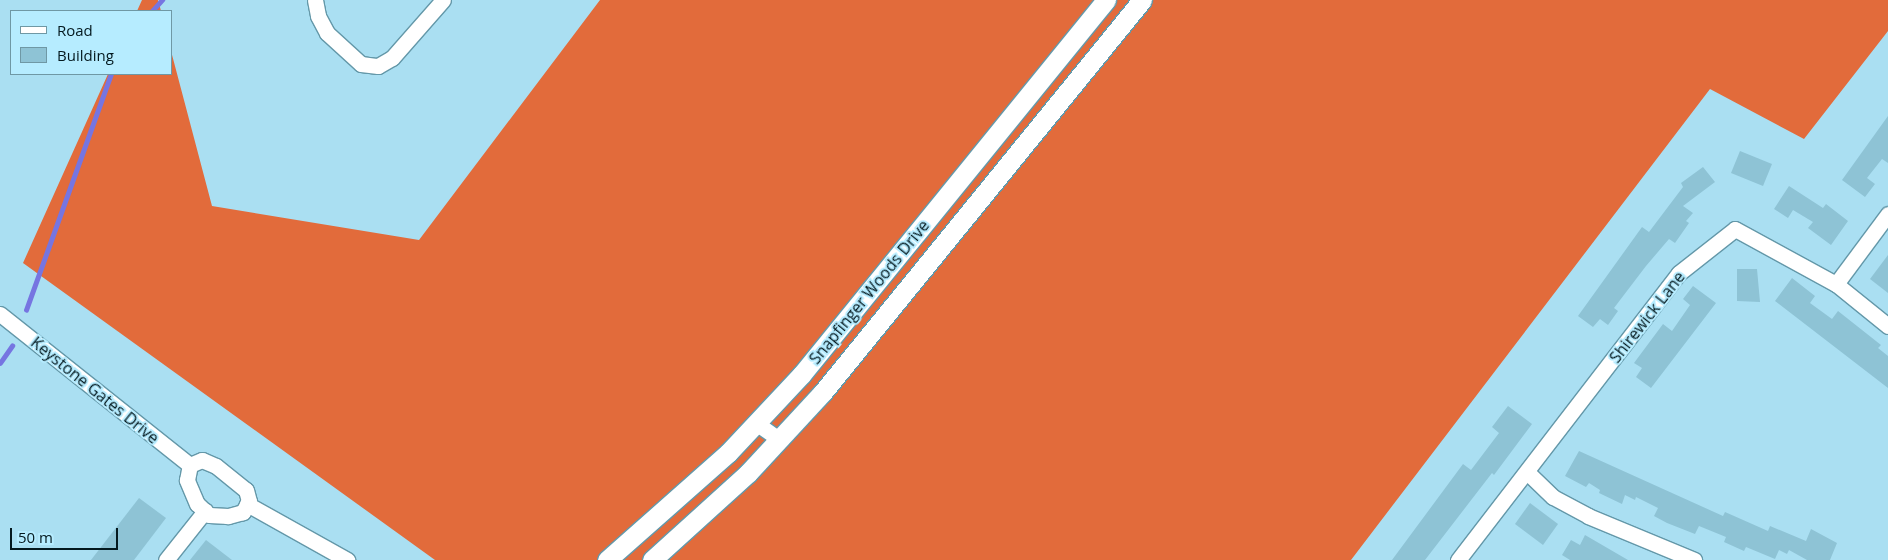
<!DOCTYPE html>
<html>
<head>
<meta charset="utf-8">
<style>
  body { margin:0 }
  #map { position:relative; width:1888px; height:560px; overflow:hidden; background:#aadff2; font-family:"Open Sans",sans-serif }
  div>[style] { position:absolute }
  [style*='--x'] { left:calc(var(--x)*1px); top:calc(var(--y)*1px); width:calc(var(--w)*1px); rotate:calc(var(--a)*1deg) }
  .forest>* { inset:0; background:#e26b3b }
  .stream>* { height:4.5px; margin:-2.25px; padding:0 2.25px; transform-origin:2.25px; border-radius:2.25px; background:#7675e1 }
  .building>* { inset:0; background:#8ec3d5 }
  .roads { filter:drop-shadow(1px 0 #6498a9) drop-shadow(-1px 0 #6498a9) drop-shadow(0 1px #6498a9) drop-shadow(0 -1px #6498a9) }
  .minor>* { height:15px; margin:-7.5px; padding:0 7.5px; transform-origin:7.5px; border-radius:7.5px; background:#fff }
  .major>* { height:19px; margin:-9.5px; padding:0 9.5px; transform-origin:9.5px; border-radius:9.5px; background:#fff }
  span { translate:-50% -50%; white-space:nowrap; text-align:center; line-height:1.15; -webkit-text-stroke:4px #b6ecff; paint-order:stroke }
  .street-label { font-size:16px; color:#04191f }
  .legend { position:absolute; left:10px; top:10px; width:162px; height:65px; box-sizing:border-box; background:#b6ecff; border:1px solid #6f98a5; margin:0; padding:6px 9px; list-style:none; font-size:15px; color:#04191f }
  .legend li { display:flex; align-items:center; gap:10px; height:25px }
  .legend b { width:25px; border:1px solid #6f98a5 }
  .scale { position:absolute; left:10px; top:528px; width:108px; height:22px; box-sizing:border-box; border:2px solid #04191f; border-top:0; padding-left:6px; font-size:15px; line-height:18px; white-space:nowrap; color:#04191f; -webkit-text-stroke:4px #b6ecff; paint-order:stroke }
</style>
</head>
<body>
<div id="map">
  <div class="forest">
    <div style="clip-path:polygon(142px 0,158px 0,161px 11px,137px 11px)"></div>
    <div style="clip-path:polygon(600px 0,1888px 0,1888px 31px,1804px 139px,1710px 89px,1351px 560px,435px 560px,23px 263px,108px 74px,171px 74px,171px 51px,212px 206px,419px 240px)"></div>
  </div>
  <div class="stream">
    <div style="--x:152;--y:11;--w:15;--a:-48"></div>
    <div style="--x:26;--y:310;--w:251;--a:-70.2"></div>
    <div style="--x:0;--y:363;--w:21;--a:-55"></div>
  </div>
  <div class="building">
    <div style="clip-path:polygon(1888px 116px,1888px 163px,1882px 159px,1867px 178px,1875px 184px,1865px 197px,1842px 180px)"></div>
    <div style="clip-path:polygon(1740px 151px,1772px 164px,1763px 186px,1731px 173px)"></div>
    <div style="clip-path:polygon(1703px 167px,1715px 182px,1683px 206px,1693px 213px,1686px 221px,1689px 223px,1675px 243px,1669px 239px,1646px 266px,1614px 308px,1618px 311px,1608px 325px,1600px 319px,1593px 327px,1578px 316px,1642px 227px,1649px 232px,1683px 187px,1681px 183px)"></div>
    <div style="clip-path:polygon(1789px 186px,1823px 208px,1826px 204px,1848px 221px,1831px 245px,1808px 228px,1813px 222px,1793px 210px,1788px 218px,1774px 209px)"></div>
    <div style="clip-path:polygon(1888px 255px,1888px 293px,1870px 279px)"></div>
    <div style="clip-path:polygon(1737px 269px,1757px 269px,1760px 302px,1737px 301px)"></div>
    <div style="clip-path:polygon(1792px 278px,1815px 296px,1810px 303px,1832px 319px,1838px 311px,1881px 345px,1878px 348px,1888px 356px,1888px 388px,1775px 301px)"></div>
    <div style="clip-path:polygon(1693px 286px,1716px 303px,1651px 388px,1636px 377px,1642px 368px,1634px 363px,1663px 324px,1672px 331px,1690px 305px,1683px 299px)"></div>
    <div style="clip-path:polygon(1508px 406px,1532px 424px,1494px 475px,1492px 473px,1425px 560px,1392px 560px,1463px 464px,1471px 470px,1499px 433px,1492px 427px)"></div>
    <div style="clip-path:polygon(1579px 451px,1723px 516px,1725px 512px,1768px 531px,1770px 526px,1806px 541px,1811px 529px,1837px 543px,1830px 560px,1807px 560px,1789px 550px,1787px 554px,1779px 550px,1775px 559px,1746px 547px,1744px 551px,1724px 542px,1726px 537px,1699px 526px,1695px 534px,1667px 523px,1654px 516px,1658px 508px,1636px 497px,1635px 500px,1625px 495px,1622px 504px,1599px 493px,1600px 490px,1589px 483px,1586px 487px,1565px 476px)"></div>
    <div style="clip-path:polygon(139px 498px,166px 518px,134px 560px,91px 560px)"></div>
    <div style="clip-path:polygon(1530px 503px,1558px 524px,1543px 545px,1515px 524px)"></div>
    <div style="clip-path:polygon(1585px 535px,1628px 560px,1570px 560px,1562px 555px,1571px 540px,1580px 545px)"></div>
    <div style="clip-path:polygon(206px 540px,232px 560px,190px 560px)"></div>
  </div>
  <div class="roads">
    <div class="minor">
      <div style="--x:315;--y:0;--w:16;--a:79"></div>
      <div style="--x:318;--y:16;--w:19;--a:62"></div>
      <div style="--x:327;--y:33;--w:46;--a:42.4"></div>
      <div style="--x:361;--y:64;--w:17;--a:7"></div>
      <div style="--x:378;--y:66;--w:16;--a:-30"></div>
      <div style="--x:392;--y:58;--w:77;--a:-48.7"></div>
      <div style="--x:1836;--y:284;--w:87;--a:-53.4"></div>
      <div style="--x:0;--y:314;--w:243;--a:38.5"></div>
      <div style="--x:756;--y:423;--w:28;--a:35"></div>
      <div style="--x:202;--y:460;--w:15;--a:23"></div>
      <div style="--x:216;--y:466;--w:38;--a:39"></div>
      <div style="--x:246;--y:490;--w:11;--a:75"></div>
      <div style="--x:249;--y:501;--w:13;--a:119"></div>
      <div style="--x:243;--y:512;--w:16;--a:165"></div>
      <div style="--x:228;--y:516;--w:19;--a:-177"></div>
      <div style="--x:209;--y:515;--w:16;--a:-137"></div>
      <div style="--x:197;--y:504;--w:26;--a:-113"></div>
      <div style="--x:187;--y:480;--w:15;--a:-79"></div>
      <div style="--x:190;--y:465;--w:13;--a:-23"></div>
      <div style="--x:1527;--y:472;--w:36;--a:44"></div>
      <div style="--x:1553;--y:497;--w:40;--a:28"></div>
      <div style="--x:1588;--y:516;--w:115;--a:22.5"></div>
      <div style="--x:247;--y:504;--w:115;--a:29.2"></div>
      <div style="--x:166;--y:560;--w:63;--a:-51.5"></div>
      <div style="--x:1458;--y:560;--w:362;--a:-52.4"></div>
      <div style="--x:1679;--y:273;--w:71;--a:-38.2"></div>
      <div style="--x:1735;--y:229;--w:115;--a:28.6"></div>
      <div style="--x:1836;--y:284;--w:67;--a:38.9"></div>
    </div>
    <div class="major">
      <div style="--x:607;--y:560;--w:162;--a:-41.5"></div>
      <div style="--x:728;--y:453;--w:108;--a:-46.9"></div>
      <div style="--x:802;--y:374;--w:482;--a:-50.9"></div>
      <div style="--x:652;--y:560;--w:130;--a:-42.2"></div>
      <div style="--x:748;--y:473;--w:110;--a:-47.2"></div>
      <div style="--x:823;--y:392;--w:505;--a:-50.86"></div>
    </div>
  </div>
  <div class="street-label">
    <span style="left:869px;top:292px;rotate:-51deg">Snapfinger Woods Drive</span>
    <span style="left:1647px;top:317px;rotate:-52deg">Shirewick Lane</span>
    <span style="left:95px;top:390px;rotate:39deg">Keystone Gates Drive</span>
  </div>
  <ul class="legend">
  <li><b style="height:6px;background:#fff"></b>Road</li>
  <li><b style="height:14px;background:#8ec3d5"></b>Building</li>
  </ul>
  <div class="scale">50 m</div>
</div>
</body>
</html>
